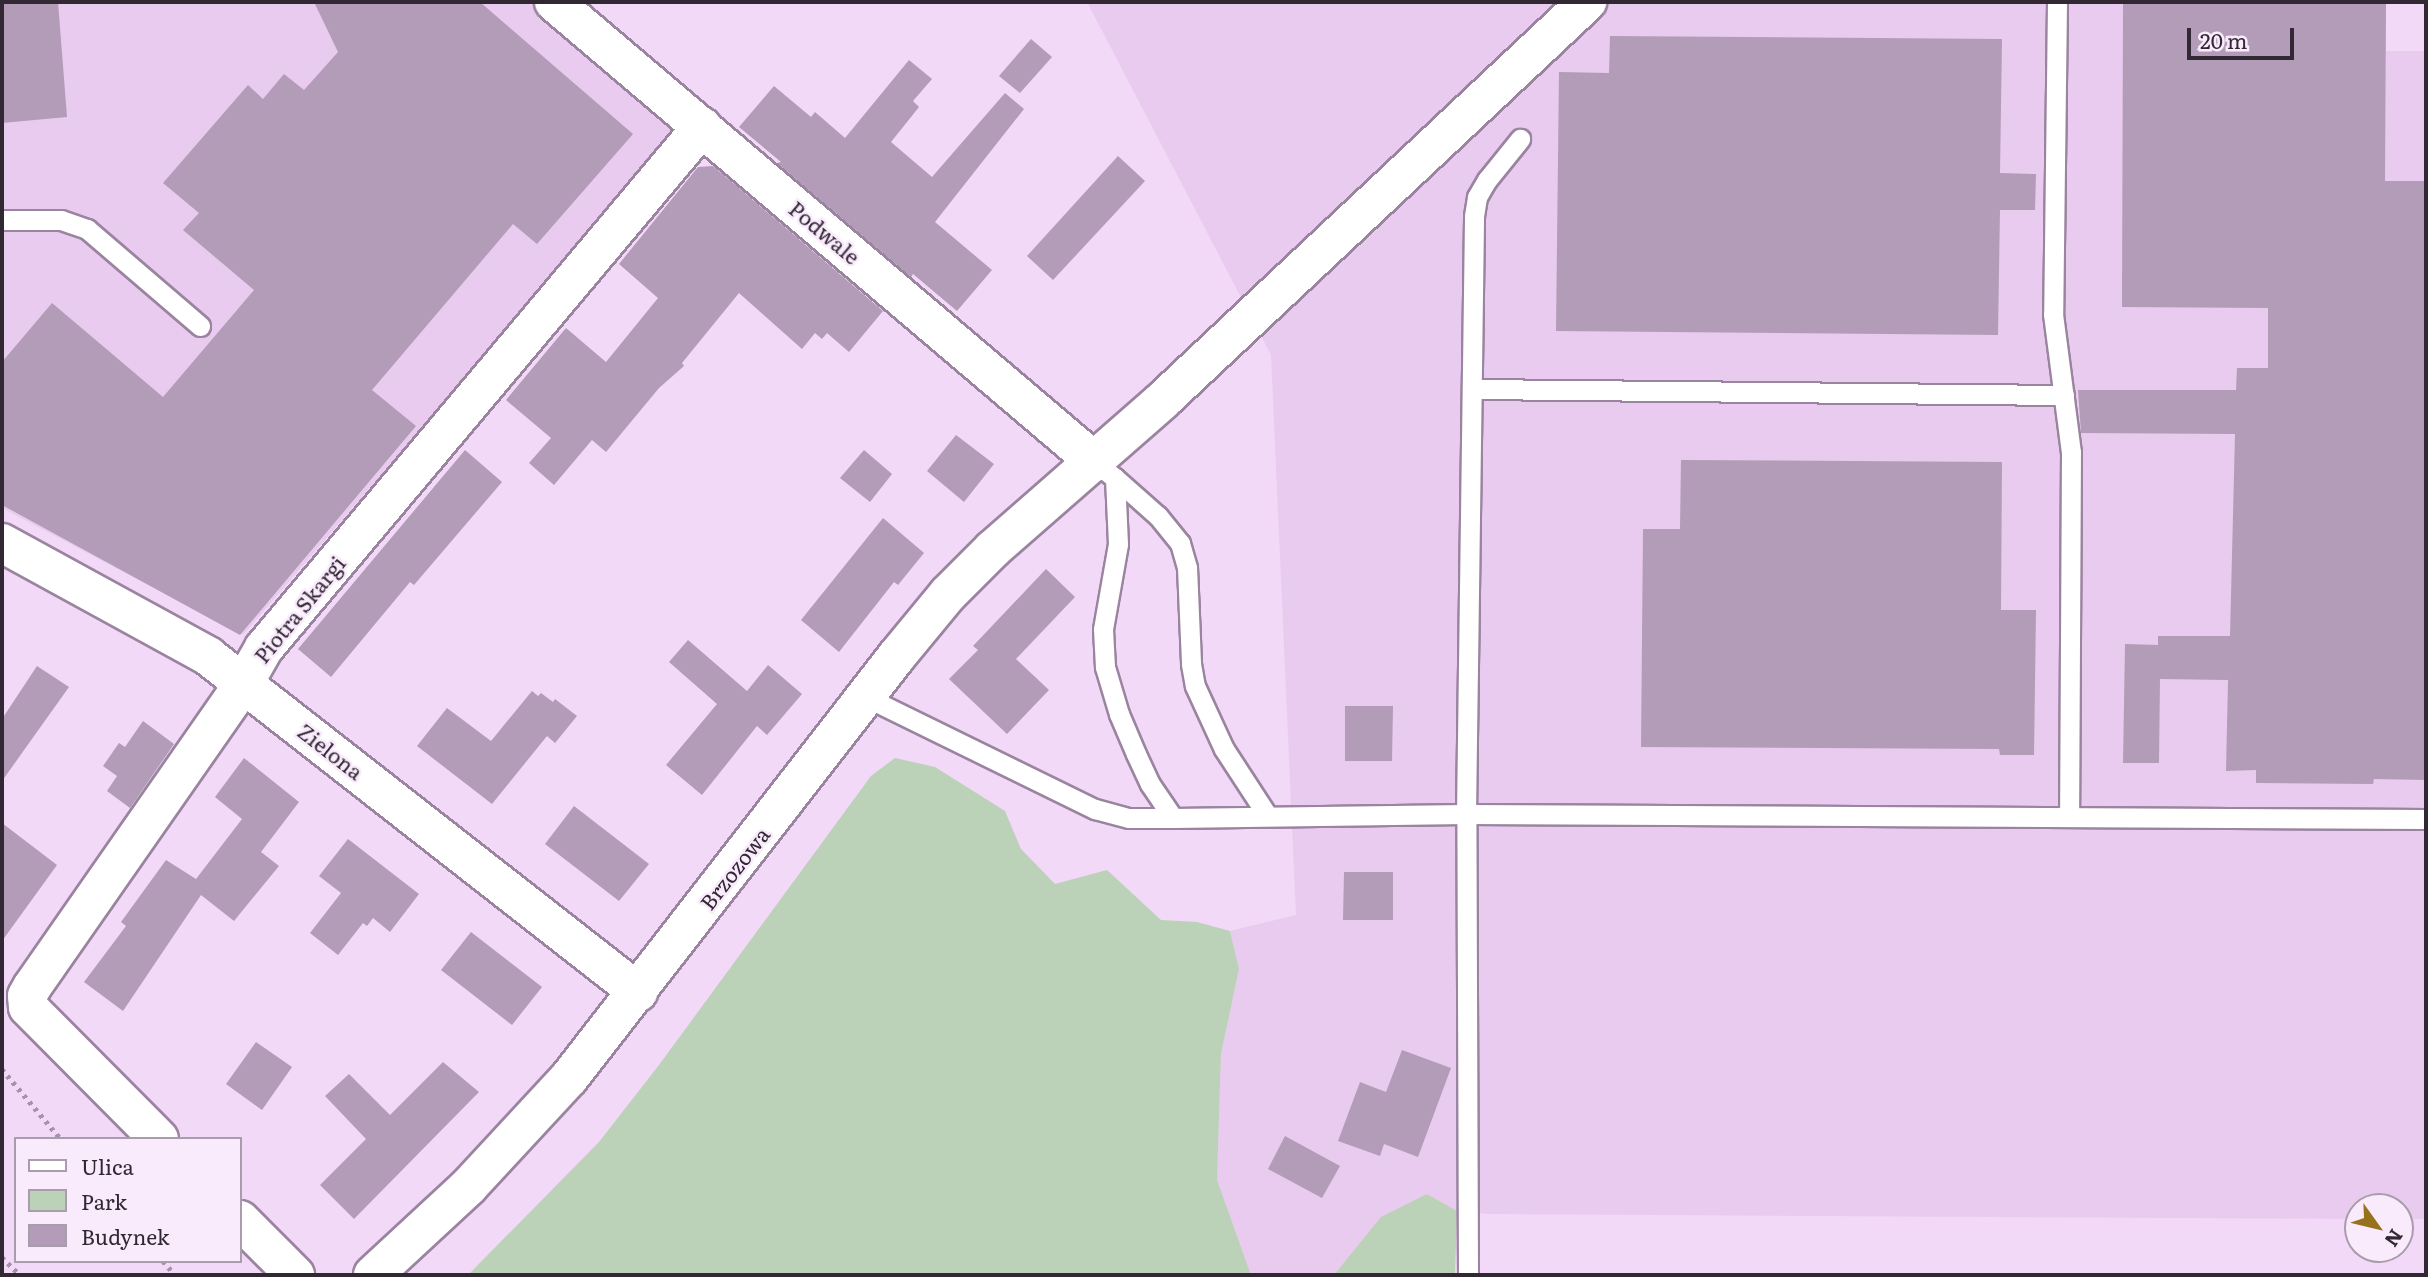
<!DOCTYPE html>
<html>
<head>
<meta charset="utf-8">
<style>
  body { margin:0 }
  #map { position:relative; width:2428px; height:1277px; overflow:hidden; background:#f2d9f7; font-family:Literata,serif }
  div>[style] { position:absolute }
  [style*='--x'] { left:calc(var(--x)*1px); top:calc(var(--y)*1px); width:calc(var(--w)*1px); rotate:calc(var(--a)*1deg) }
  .built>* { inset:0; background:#e8cbee }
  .green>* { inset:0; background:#bbd1b8 }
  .building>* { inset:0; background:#b39cb7 }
  .path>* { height:4.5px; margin-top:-2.25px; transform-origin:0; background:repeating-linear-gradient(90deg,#a693aa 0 3.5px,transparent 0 8.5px) }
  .roads { filter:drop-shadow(2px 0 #9a849f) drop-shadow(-2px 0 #9a849f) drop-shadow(0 2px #9a849f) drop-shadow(0 -2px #9a849f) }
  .service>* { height:19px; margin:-9.5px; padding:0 9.5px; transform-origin:9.5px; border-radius:9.5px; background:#fff }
  .minor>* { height:38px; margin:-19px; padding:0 19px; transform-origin:19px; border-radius:19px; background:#fff }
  span { translate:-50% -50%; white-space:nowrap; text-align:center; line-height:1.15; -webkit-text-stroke:5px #f9eafc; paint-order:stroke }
  .street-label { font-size:21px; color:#312833 }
  .frame { position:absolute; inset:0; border:4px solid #312833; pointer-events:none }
  .legend { position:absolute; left:14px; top:1137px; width:228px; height:126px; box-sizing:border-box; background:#f9eafc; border:2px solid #a99cac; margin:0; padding:9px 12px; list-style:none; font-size:21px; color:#312833 }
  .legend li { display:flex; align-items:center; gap:14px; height:35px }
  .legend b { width:35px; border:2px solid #a99cac }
  .north { position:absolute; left:2344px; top:1193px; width:70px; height:70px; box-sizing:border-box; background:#f9eafc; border:2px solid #a99cac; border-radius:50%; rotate:124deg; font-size:19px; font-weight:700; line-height:28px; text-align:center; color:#312833 }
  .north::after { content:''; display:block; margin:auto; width:24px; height:32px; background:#96721c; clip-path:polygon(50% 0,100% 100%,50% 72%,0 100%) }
  .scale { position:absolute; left:2187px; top:28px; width:107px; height:32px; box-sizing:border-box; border:4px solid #312833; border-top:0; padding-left:9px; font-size:21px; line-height:24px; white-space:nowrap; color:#312833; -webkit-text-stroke:5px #f9eafc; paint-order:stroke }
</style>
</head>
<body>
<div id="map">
  <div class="built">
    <div style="clip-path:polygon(2px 2px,531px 2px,678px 130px,243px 635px,2px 508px)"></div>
    <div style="clip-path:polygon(1087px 2px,2386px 2px,2386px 51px,2426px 51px,2426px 1219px,2400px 1219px,2400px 1207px,2358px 1207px,2358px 1219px,1488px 1214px,1457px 1211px,1427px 1194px,1334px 1275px,1251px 1275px,1217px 1181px,1221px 1054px,1239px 969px,1230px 931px,1296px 915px,1271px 355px)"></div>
  </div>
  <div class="green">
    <div style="clip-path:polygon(895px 758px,935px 767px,1005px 811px,1021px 849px,1055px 884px,1107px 870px,1161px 920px,1197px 922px,1230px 931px,1239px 969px,1221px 1054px,1217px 1180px,1251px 1275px,468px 1275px,599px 1142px,659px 1065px,871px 776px)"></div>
    <div style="clip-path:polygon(1427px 1194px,1457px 1211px,1455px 1275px,1334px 1275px,1381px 1217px)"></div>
  </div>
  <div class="building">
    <div style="clip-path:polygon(2px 2px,58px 2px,67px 117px,2px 123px)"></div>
    <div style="clip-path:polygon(314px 2px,480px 2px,633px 134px,537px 244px,513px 224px,372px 390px,416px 426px,240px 635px,2px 505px,2px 362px,52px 303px,163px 397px,254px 290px,183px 230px,199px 213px,163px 183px,248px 85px,263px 99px,284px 74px,304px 90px,338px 52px)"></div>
    <div style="clip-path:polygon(2123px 2px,2386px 2px,2385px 181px,2426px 181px,2426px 780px,2374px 779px,2373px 784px,2256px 783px,2256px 770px,2226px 771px,2228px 680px,2160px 679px,2159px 763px,2123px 763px,2125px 644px,2158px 645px,2158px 636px,2230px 636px,2235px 434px,2081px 433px,2078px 390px,2236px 390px,2237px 368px,2268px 368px,2268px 308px,2122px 307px)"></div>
    <div style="clip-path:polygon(1610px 36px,2002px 39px,2000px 173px,2036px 174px,2035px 210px,2000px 210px,1998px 335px,1556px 331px,1559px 72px,1609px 73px)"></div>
    <div style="clip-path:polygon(1031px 39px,1052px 57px,1020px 93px,999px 76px)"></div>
    <div style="clip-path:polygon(909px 60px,932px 79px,913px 101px,919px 107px,891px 142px,932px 177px,1005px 93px,1024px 109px,935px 222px,992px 270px,957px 311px,913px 274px,911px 277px,777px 163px,781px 162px,739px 127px,774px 86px,811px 117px,815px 112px,845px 138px)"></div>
    <div style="clip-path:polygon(1118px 156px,1145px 181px,1053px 280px,1027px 256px)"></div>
    <div style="clip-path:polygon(713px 166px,883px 311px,849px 352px,827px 333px,822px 339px,815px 333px,802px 349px,739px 293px,682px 363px,684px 366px,659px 388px,606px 452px,592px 440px,554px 485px,529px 463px,551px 438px,506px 400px,566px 328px,606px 362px,658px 298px,619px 264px,698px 167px)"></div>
    <div style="clip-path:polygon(956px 435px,994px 464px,964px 502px,927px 471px)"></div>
    <div style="clip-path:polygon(465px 450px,502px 482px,414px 585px,410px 582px,331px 677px,298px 649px)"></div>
    <div style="clip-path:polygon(864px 450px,892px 474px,870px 502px,840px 478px)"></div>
    <div style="clip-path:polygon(1681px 460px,2002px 462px,2001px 610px,2036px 610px,2034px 755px,2000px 755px,1999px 749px,1641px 747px,1643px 529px,1680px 529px)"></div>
    <div style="clip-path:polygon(883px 518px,924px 553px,898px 585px,894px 582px,839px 652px,801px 620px)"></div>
    <div style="clip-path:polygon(1046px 569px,1075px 597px,1016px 659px,1049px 690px,1007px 734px,949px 679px,978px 650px,973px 646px)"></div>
    <div style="clip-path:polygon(688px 640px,747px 691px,768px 665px,802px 694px,767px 735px,757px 726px,702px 795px,666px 765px,717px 704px,669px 662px)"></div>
    <div style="clip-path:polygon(37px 666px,69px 687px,2px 781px,2px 719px)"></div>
    <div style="clip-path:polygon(532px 691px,538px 696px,541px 693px,553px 702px,555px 699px,577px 716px,555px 743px,547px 736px,492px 804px,417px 746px,447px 708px,491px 741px)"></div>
    <div style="clip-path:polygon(1345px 706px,1393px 706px,1392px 761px,1345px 761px)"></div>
    <div style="clip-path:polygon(143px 721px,174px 744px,130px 808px,107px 791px,117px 776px,103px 766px,119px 743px,125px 747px)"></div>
    <div style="clip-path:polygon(244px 758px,299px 802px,261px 852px,279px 866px,234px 921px,201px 895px,123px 1011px,84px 982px,126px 926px,121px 922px,166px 860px,196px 879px,242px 819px,215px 797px)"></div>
    <div style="clip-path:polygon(574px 806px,649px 864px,619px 901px,545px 844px)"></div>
    <div style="clip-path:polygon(2px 823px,57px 865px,2px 941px)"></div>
    <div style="clip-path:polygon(348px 839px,419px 894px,390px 932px,373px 918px,367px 926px,363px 923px,338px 955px,310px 933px,341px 893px,319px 876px)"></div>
    <div style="clip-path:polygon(1344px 872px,1393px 872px,1393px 920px,1343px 920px)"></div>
    <div style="clip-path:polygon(471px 932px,542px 987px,512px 1025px,441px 970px)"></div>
    <div style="clip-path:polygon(256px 1042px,292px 1067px,262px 1110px,226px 1084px)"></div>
    <div style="clip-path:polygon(1402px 1050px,1451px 1068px,1418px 1157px,1384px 1144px,1380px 1156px,1338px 1141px,1360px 1082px,1386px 1092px)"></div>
    <div style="clip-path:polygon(443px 1062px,479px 1092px,354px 1219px,320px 1185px,366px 1139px,325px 1096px,349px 1074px,390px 1115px)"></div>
    <div style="clip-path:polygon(1285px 1136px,1340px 1166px,1322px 1198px,1268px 1169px)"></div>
  </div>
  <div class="path">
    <div style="--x:2;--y:1069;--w:92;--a:49.9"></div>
    <div style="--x:2;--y:1257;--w:25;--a:45"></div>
    <div style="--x:163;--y:1261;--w:18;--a:49"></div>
  </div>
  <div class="roads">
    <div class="service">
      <div style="--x:2057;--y:2;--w:312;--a:90.7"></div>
      <div style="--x:2053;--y:314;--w:139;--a:82.6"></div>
      <div style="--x:2071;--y:452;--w:364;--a:90.3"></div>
      <div style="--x:2;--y:220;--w:59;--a:0"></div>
      <div style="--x:61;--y:220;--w:28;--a:19"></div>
      <div style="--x:87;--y:229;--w:149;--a:40.6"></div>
      <div style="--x:1472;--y:389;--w:592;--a:0.58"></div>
      <div style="--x:1095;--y:462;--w:26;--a:39"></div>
      <div style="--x:1115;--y:478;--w:66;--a:87.4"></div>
      <div style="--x:1118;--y:544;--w:86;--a:100"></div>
      <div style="--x:1103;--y:629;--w:38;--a:87"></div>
      <div style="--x:1105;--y:667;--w:49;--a:73.4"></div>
      <div style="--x:1119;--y:714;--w:43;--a:67"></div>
      <div style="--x:1136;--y:754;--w:33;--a:65"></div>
      <div style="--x:1150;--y:784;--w:41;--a:55.9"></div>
      <div style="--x:1173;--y:818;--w:293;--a:-0.8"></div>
      <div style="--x:1466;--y:814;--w:960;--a:0.3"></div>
      <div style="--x:1115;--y:478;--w:57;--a:41.5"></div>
      <div style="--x:1158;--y:516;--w:35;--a:51"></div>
      <div style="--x:1180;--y:543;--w:25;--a:74"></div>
      <div style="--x:1187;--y:567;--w:97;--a:87.6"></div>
      <div style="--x:1191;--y:664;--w:22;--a:80"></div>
      <div style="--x:1195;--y:686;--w:69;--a:65.3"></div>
      <div style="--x:1224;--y:749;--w:79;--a:56.9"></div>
      <div style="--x:866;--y:697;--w:255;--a:26.1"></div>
      <div style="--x:1095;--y:809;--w:35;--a:15"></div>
      <div style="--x:1129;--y:818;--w:44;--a:0"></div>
      <div style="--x:1468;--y:1275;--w:461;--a:-90.2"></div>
      <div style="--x:1466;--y:814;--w:598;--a:-89.23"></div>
      <div style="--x:1474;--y:216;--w:19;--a:-81"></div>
      <div style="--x:1477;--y:197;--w:20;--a:-60"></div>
      <div style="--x:1487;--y:180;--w:53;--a:-51.2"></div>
    </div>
    <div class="minor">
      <div style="--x:554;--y:2;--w:710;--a:40.37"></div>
      <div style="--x:2;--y:543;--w:235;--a:28.7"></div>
      <div style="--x:208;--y:656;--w:546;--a:38"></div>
      <div style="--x:159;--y:1139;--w:186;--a:-134.8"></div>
      <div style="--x:28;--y:1007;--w:11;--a:-95"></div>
      <div style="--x:27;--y:996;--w:10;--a:-61"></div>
      <div style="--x:32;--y:987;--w:371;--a:-55.1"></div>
      <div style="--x:244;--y:683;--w:40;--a:-60.3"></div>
      <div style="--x:264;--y:648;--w:681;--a:-49.95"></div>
      <div style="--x:240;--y:1220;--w:78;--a:45"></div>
      <div style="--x:373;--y:1275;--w:131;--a:-42.8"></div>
      <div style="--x:469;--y:1186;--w:147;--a:-47.2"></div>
      <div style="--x:569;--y:1078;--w:533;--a:-52.16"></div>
      <div style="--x:896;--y:657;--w:82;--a:-50.5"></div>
      <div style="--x:948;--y:594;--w:64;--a:-45"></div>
      <div style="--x:993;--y:549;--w:226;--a:-41.2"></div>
      <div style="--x:1163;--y:400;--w:582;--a:-43.19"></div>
    </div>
  </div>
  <div class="street-label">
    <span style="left:825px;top:232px;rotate:40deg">Podwale</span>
    <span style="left:299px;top:609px;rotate:-51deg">Piotra Skargi</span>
    <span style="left:331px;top:751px;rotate:38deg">Zielona</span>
    <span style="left:734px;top:868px;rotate:-52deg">Brzozowa</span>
  </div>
  <div class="frame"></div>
  <ul class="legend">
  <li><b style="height:9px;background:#fff"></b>Ulica</li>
  <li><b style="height:19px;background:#bbd1b8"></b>Park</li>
  <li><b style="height:19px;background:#b39cb7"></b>Budynek</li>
  </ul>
  <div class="north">N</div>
  <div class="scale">20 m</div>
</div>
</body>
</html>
